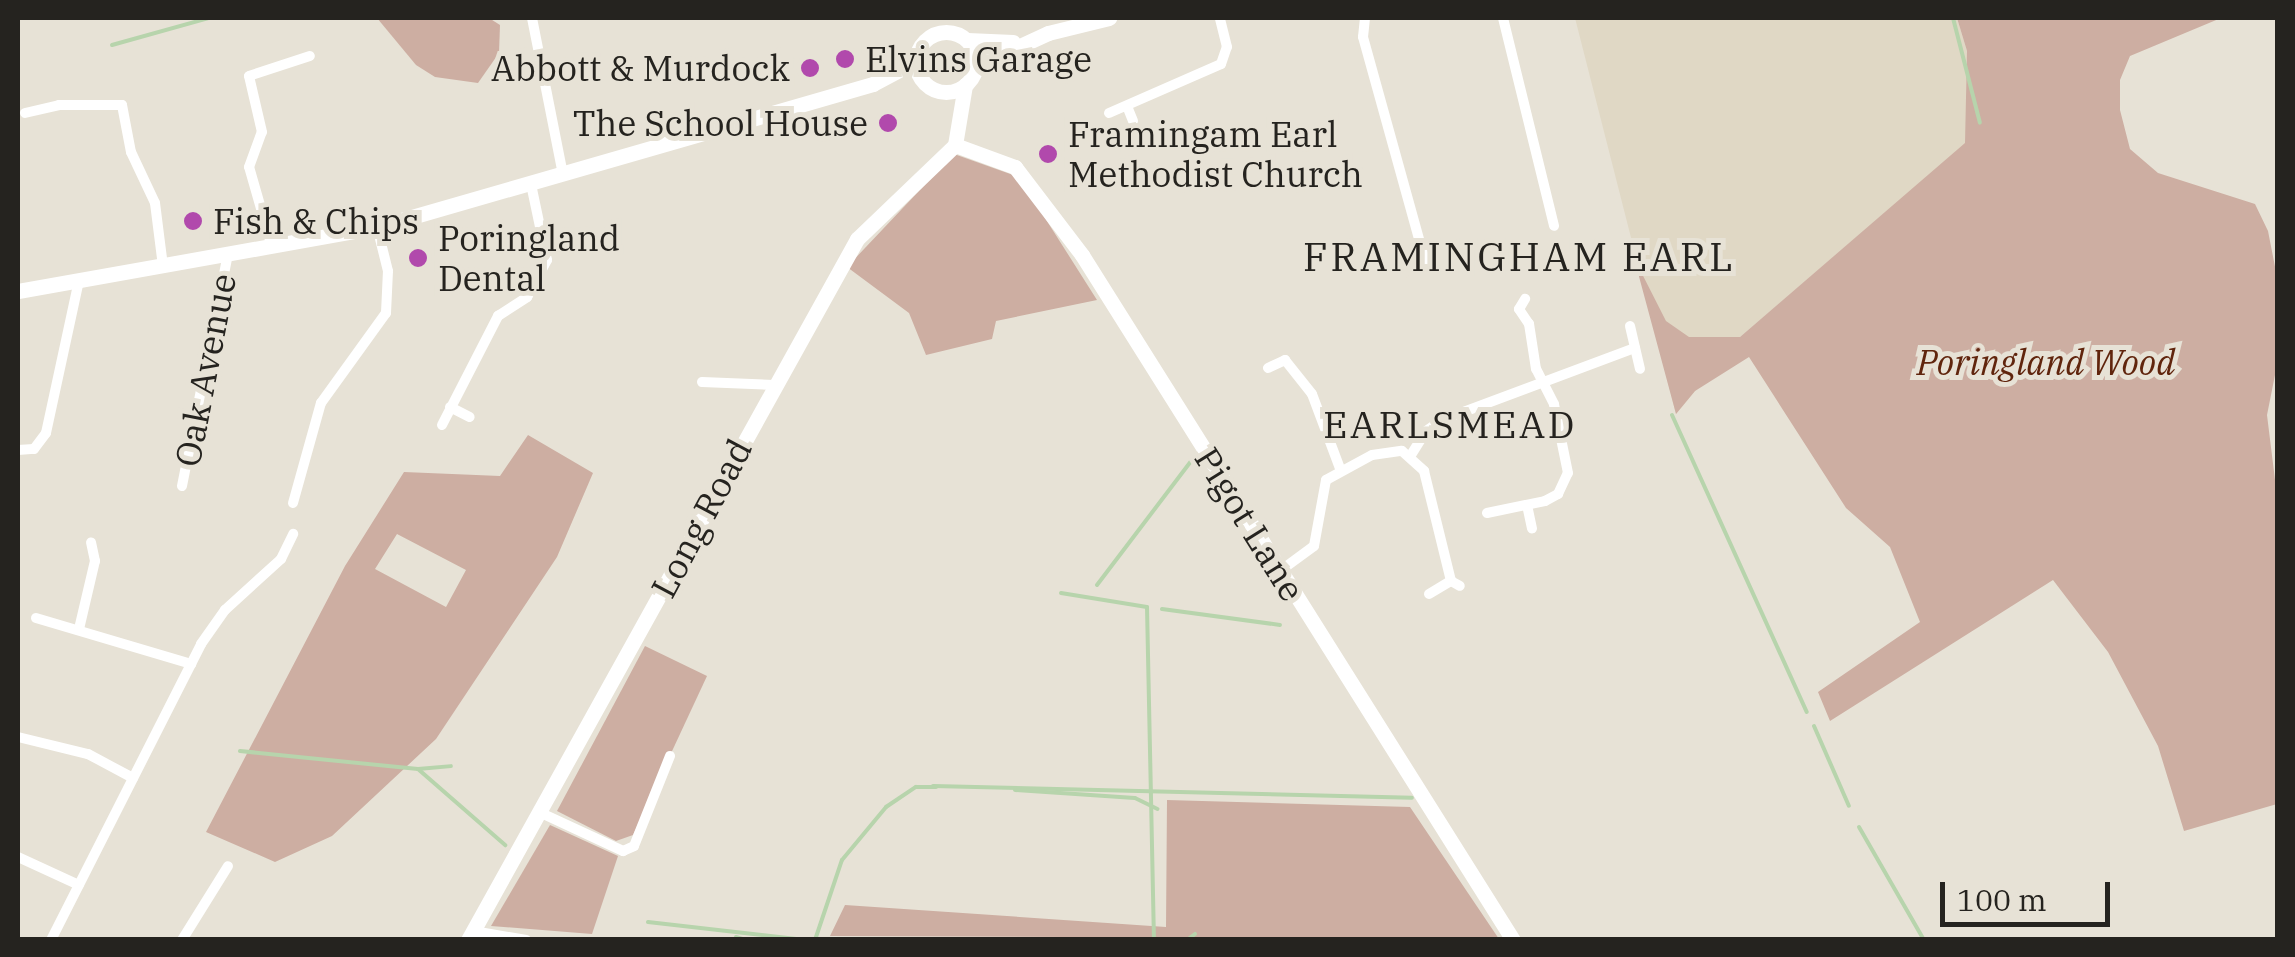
<!DOCTYPE html>
<html>
<head>
<meta charset="utf-8">
<style>
  body { margin:0 }
  #map { position:relative; width:2295px; height:957px; overflow:hidden; background:#e7e2d6; font-family:"IBM Plex Serif",serif }
  div>[style] { position:absolute }
  [style*='--x'] { left:calc(var(--x)*1px); top:calc(var(--y)*1px); width:calc(var(--w)*1px); rotate:calc(var(--a)*1deg) }
  .built>* { inset:0; background:#e0d8c5 }
  .green>* { inset:0; background:#cdaea2 }
  .stream>* { height:4px; margin:-2px; padding:0 2px; transform-origin:2px; border-radius:2px; background:#b7d4ac }
  .street>* { height:10px; margin:-5px; padding:0 5px; transform-origin:5px; border-radius:5px; background:#fff }
  .secondary>* { height:15px; margin:-7.5px; padding:0 7.5px; transform-origin:7.5px; border-radius:7.5px; background:#fff }
  .secondary>.ring { margin:-7.5px; padding:0; box-sizing:content-box; background:none; border:15px solid #fff; border-radius:50% }
  .dots>* { width:28px; height:28px; translate:-50% -50%; box-sizing:border-box; border:5px solid #e7e2d6; border-radius:50% }
  span { translate:-50% -50%; white-space:nowrap; text-align:center; line-height:1.15; -webkit-text-stroke:10px #e7e2d6; paint-order:stroke }
  .poi-label { font-size:35px; color:#25231f }
  .left { translate:0 -50%; text-align:left }
  .right { translate:-100% -50%; text-align:right }
  .park-label { font-size:35px; color:#60250d; font-style:italic }
  .street-label { font-size:35px; color:#25231f }
  .neighbourhood-label { font-size:38px; color:#25231f; letter-spacing:2.5px }
  .quarter-label { font-size:40px; color:#25231f; letter-spacing:2.5px }
  .frame { position:absolute; inset:0; border:20px solid #25231f; pointer-events:none }
  .scale { position:absolute; left:1940px; top:882px; width:170px; height:45px; box-sizing:border-box; border:5px solid #25231f; border-top:0; padding-left:12px; font-size:30px; line-height:35px; white-space:nowrap; color:#25231f; -webkit-text-stroke:8px #e7e2d6; paint-order:stroke }
</style>
</head>
<body>
<div id="map">
  <div class="built">
    <div style="clip-path:polygon(1575px 18px,1957px 18px,1967px 51px,1966px 143px,1740px 337px,1676px 414px)"></div>
  </div>
  <div class="green">
    <div style="clip-path:polygon(377px 18px,489px 18px,500px 25px,499px 53px,478px 83px,435px 77px,416px 65px)"></div>
    <div style="clip-path:polygon(1957px 18px,2221px 18px,2130px 56px,2120px 80px,2120px 110px,2130px 149px,2158px 173px,2255px 204px,2268px 231px,2278px 282px,2277px 365px,2267px 415px,2278px 504px,2277px 804px,2184px 831px,2158px 746px,2108px 652px,2053px 580px,1830px 721px,1818px 692px,1920px 622px,1890px 547px,1846px 508px,1749px 357px,1695px 391px,1676px 414px,1634px 258px,1666px 321px,1689px 337px,1740px 337px,1965px 143px,1967px 51px)"></div>
    <div style="clip-path:polygon(954px 154px,1019px 177px,1097px 300px,996px 321px,992px 339px,926px 355px,909px 313px,847px 267px)"></div>
    <div style="clip-path:polygon(evenodd,528px 435px,593px 473px,557px 557px,436px 739px,332px 836px,275px 862px,206px 832px,345px 566px,404px 472px,500px 476px,528px 435px,397px 534px,466px 570px,446px 607px,375px 569px,397px 534px)"></div>
    <div style="clip-path:polygon(645px 646px,707px 676px,633px 835px,616px 841px,557px 811px)"></div>
    <div style="clip-path:polygon(1167px 800px,1410px 807px,1499px 939px,830px 936px,845px 905px,1166px 927px)"></div>
    <div style="clip-path:polygon(550px 825px,618px 856px,592px 934px,491px 926px)"></div>
  </div>
  <div class="stream">
    <div style="--x:1953;--y:18;--w:108;--a:75.6"></div>
    <div style="--x:112;--y:45;--w:101;--a:-15.6"></div>
    <div style="--x:1672;--y:415;--w:326;--a:65.6"></div>
    <div style="--x:1097;--y:585;--w:162;--a:-52.8"></div>
    <div style="--x:1061;--y:593;--w:87;--a:9.2"></div>
    <div style="--x:1147;--y:607;--w:333;--a:88.8"></div>
    <div style="--x:1162;--y:609;--w:119;--a:7.7"></div>
    <div style="--x:1814;--y:726;--w:87;--a:66.4"></div>
    <div style="--x:240;--y:751;--w:179;--a:5.8"></div>
    <div style="--x:418;--y:769;--w:33;--a:-5"></div>
    <div style="--x:418;--y:769;--w:116;--a:41.1"></div>
    <div style="--x:933;--y:786;--w:479;--a:1.4"></div>
    <div style="--x:1015;--y:790;--w:120;--a:3.8"></div>
    <div style="--x:1135;--y:798;--w:25;--a:26"></div>
    <div style="--x:1859;--y:827;--w:130;--a:60.1"></div>
    <div style="--x:648;--y:922;--w:158;--a:6.5"></div>
    <div style="--x:736;--y:937;--w:10;--a:17"></div>
    <div style="--x:815;--y:940;--w:84;--a:-71.4"></div>
    <div style="--x:842;--y:860;--w:69;--a:-50.3"></div>
    <div style="--x:886;--y:807;--w:36;--a:-34"></div>
    <div style="--x:916;--y:787;--w:20;--a:0"></div>
    <div style="--x:1187;--y:940;--w:10;--a:-37"></div>
  </div>
  <div class="street">
    <div style="--x:532;--y:18;--w:159;--a:78.8"></div>
    <div style="--x:1365;--y:18;--w:19;--a:96"></div>
    <div style="--x:1363;--y:37;--w:232;--a:74.5"></div>
    <div style="--x:1503;--y:18;--w:214;--a:76.2"></div>
    <div style="--x:1127;--y:106;--w:16;--a:68"></div>
    <div style="--x:25;--y:113;--w:35;--a:-13"></div>
    <div style="--x:59;--y:105;--w:63;--a:0"></div>
    <div style="--x:122;--y:105;--w:48;--a:79.2"></div>
    <div style="--x:131;--y:152;--w:56;--a:64.8"></div>
    <div style="--x:155;--y:203;--w:64;--a:82.8"></div>
    <div style="--x:1109;--y:113;--w:122;--a:-23.6"></div>
    <div style="--x:1221;--y:64;--w:18;--a:-71"></div>
    <div style="--x:1227;--y:47;--w:30;--a:-104"></div>
    <div style="--x:272;--y:247;--w:83;--a:-106"></div>
    <div style="--x:249;--y:167;--w:37;--a:-70"></div>
    <div style="--x:262;--y:132;--w:57;--a:-103.1"></div>
    <div style="--x:249;--y:76;--w:64;--a:-18.2"></div>
    <div style="--x:1630;--y:326;--w:44;--a:76.9"></div>
    <div style="--x:1268;--y:368;--w:19;--a:-25"></div>
    <div style="--x:1285;--y:360;--w:43;--a:51.5"></div>
    <div style="--x:1312;--y:394;--w:82;--a:69.4"></div>
    <div style="--x:702;--y:382;--w:72;--a:2.4"></div>
    <div style="--x:450;--y:407;--w:22;--a:27"></div>
    <div style="--x:442;--y:425;--w:123;--a:-62.8"></div>
    <div style="--x:498;--y:316;--w:35;--a:-33"></div>
    <div style="--x:527;--y:297;--w:42;--a:-61.6"></div>
    <div style="--x:547;--y:260;--w:78;--a:-101.9"></div>
    <div style="--x:18;--y:450;--w:16;--a:-4"></div>
    <div style="--x:34;--y:449;--w:20;--a:-53"></div>
    <div style="--x:46;--y:433;--w:151;--a:-77.8"></div>
    <div style="--x:1411;--y:455;--w:28;--a:-58"></div>
    <div style="--x:1426;--y:431;--w:19;--a:-35"></div>
    <div style="--x:1442;--y:420;--w:206;--a:-20.5"></div>
    <div style="--x:182;--y:486;--w:237;--a:-78.8"></div>
    <div style="--x:293;--y:503;--w:104;--a:-74.4"></div>
    <div style="--x:321;--y:403;--w:111;--a:-54.2"></div>
    <div style="--x:386;--y:313;--w:42;--a:-87.3"></div>
    <div style="--x:388;--y:271;--w:45;--a:-104"></div>
    <div style="--x:1527;--y:505;--w:24;--a:78"></div>
    <div style="--x:1487;--y:513;--w:59;--a:-11.7"></div>
    <div style="--x:1545;--y:501;--w:15;--a:-28"></div>
    <div style="--x:1558;--y:494;--w:23;--a:-65"></div>
    <div style="--x:1568;--y:473;--w:70;--a:-101.5"></div>
    <div style="--x:1554;--y:404;--w:39;--a:-117"></div>
    <div style="--x:1536;--y:369;--w:46;--a:-98.8"></div>
    <div style="--x:1529;--y:324;--w:18;--a:-124"></div>
    <div style="--x:1519;--y:309;--w:12;--a:-59"></div>
    <div style="--x:1280;--y:571;--w:42;--a:-36.3"></div>
    <div style="--x:1314;--y:546;--w:67;--a:-79.7"></div>
    <div style="--x:1326;--y:480;--w:52;--a:-28.5"></div>
    <div style="--x:1372;--y:455;--w:30;--a:-8"></div>
    <div style="--x:1402;--y:451;--w:30;--a:42"></div>
    <div style="--x:1424;--y:471;--w:113;--a:76.2"></div>
    <div style="--x:1451;--y:581;--w:10;--a:29"></div>
    <div style="--x:1429;--y:594;--w:26;--a:-31"></div>
    <div style="--x:36;--y:618;--w:162;--a:16.5"></div>
    <div style="--x:79;--y:629;--w:70;--a:-76.8"></div>
    <div style="--x:95;--y:561;--w:19;--a:-102"></div>
    <div style="--x:18;--y:737;--w:72;--a:13.7"></div>
    <div style="--x:88;--y:754;--w:51;--a:28.1"></div>
    <div style="--x:539;--y:812;--w:93;--a:24.9"></div>
    <div style="--x:623;--y:851;--w:12;--a:-24"></div>
    <div style="--x:634;--y:846;--w:97;--a:-68.2"></div>
    <div style="--x:18;--y:857;--w:67;--a:24.7"></div>
    <div style="--x:473;--y:931;--w:54;--a:9.6"></div>
    <div style="--x:51;--y:940;--w:332;--a:-63.1"></div>
    <div style="--x:201;--y:644;--w:42;--a:-54.8"></div>
    <div style="--x:225;--y:610;--w:76;--a:-42.3"></div>
    <div style="--x:281;--y:559;--w:28;--a:-64"></div>
    <div style="--x:182;--y:940;--w:87;--a:-58.1"></div>
  </div>
  <div class="secondary">
    <div class="ring" style="left:916px;top:32px;width:45px;height:45px"></div>
    <div style="--x:967;--y:40;--w:46;--a:2.5"></div>
    <div style="--x:976;--y:66;--w:79;--a:-24.6"></div>
    <div style="--x:1048;--y:33;--w:63;--a:-13.8"></div>
    <div style="--x:955;--y:145;--w:64;--a:20.1"></div>
    <div style="--x:1015;--y:167;--w:111;--a:52.7"></div>
    <div style="--x:1082;--y:255;--w:809;--a:57.82"></div>
    <div style="--x:18;--y:291;--w:365;--a:-10.1"></div>
    <div style="--x:377;--y:227;--w:516;--a:-16.08"></div>
    <div style="--x:873;--y:84;--w:49;--a:-28.1"></div>
    <div style="--x:468;--y:940;--w:802;--a:-60.97"></div>
    <div style="--x:857;--y:239;--w:136;--a:-43.8"></div>
    <div style="--x:955;--y:145;--w:61;--a:-80.5"></div>
  </div>
  <div class="dots">
    <div style="left:845px;top:59px;background:#b149ac"></div>
    <div style="left:810px;top:68px;background:#b149ac"></div>
    <div style="left:888px;top:123px;background:#b149ac"></div>
    <div style="left:1048px;top:154px;background:#b149ac"></div>
    <div style="left:193px;top:221px;background:#b149ac"></div>
    <div style="left:418px;top:258px;background:#b149ac"></div>
  </div>
  <div class="poi-label">
    <span class="left" style="left:865px;top:59px">Elvins Garage</span>
    <span class="right" style="left:790px;top:68px">Abbott &amp; Murdock</span>
    <span class="right" style="left:868px;top:123px">The School House</span>
    <span class="left" style="left:1068px;top:154px">Framingam Earl<br>Methodist Church</span>
    <span class="left" style="left:213px;top:221px">Fish &amp; Chips</span>
    <span class="left" style="left:438px;top:258px">Poringland<br>Dental</span>
  </div>
  <div class="park-label">
    <span style="left:2046px;top:362px">Poringland Wood</span>
  </div>
  <div class="street-label">
    <span style="left:205px;top:370px;rotate:-79deg">Oak Avenue</span>
    <span style="left:701px;top:518px;rotate:-62deg">Long Road</span>
    <span style="left:1250px;top:524px;rotate:58deg">Pigot Lane</span>
  </div>
  <div class="neighbourhood-label">
    <span style="left:1450px;top:424px">EARLSMEAD</span>
  </div>
  <div class="quarter-label">
    <span style="left:1519px;top:256px">FRAMINGHAM EARL</span>
  </div>
  <div class="frame"></div>
  <div class="scale">100 m</div>
</div>
</body>
</html>
